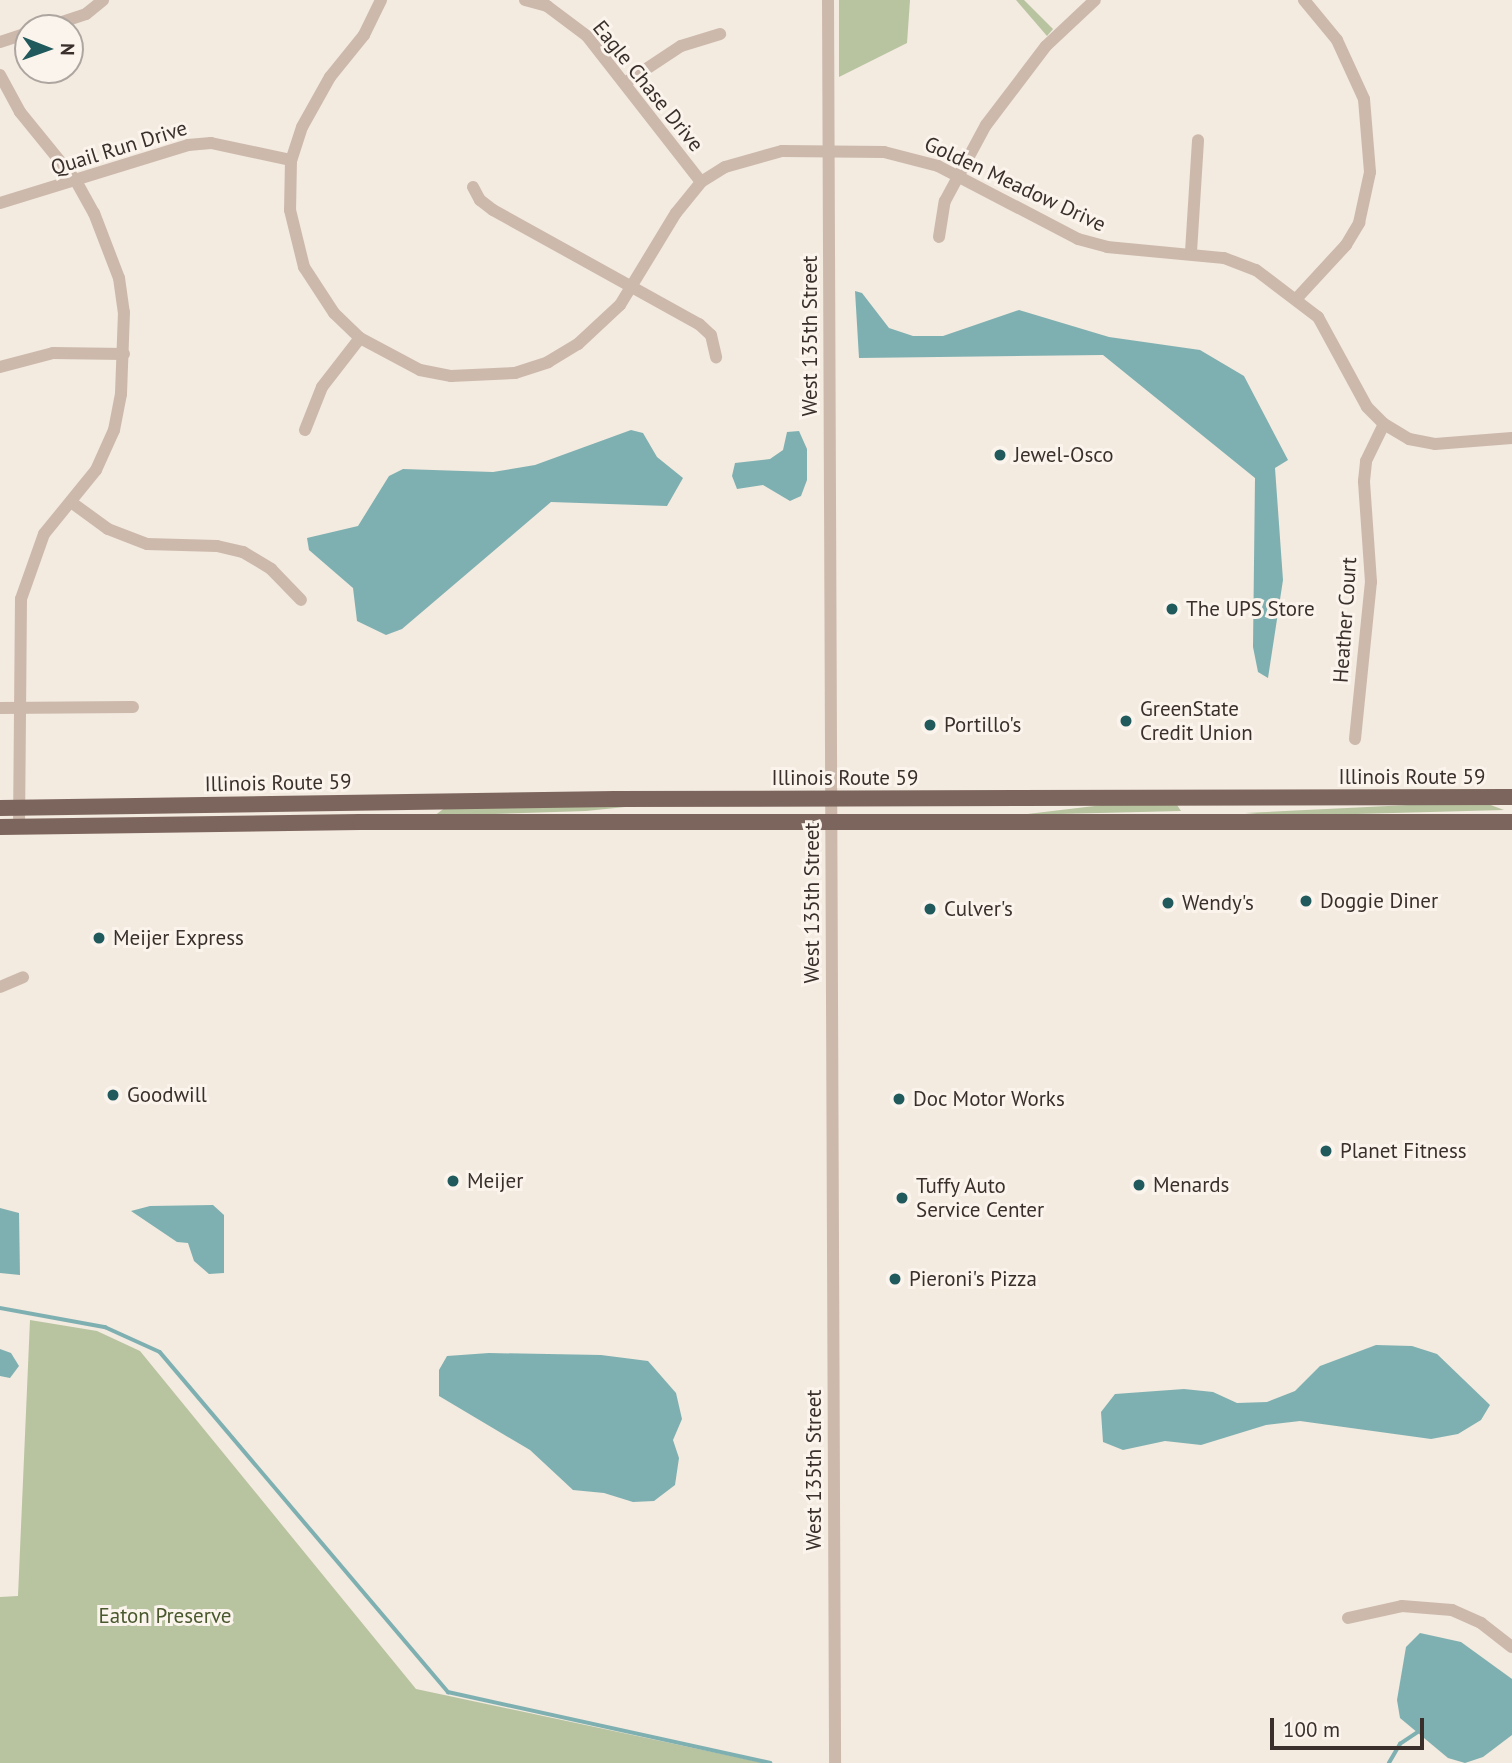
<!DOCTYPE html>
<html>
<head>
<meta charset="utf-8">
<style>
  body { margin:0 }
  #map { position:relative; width:1512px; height:1763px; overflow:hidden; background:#f3eae0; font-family:"PT Sans",sans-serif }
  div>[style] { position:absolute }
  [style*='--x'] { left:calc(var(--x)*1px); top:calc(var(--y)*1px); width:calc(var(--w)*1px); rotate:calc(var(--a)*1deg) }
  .green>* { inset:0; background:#b8c3a0 }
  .water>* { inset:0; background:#7fb0b1 }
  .stream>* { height:3.5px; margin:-1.75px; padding:0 1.75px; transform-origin:1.75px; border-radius:1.75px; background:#7fb0b1 }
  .minor>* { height:12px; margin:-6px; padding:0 6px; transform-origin:6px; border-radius:6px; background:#ccb9ac }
  .major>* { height:16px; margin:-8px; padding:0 8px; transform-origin:8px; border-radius:8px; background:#7c655c }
  .dots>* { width:19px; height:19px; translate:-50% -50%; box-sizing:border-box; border:4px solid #faf4ed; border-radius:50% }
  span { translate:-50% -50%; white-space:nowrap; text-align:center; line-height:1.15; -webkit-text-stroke:6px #faf4ed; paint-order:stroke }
  .street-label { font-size:21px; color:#3a2f2b }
  .poi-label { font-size:21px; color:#3a2f2b }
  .left { translate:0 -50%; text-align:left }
  .park-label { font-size:21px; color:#4a582e }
  .north { position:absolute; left:14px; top:14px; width:70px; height:70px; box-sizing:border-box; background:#faf4ed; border:2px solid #ada59f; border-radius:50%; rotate:91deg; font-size:19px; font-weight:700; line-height:28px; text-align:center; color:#3a2f2b }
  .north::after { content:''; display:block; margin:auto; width:24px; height:32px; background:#205a5c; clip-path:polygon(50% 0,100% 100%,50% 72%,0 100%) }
  .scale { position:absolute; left:1270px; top:1718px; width:154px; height:32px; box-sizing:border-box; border:4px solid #3a2f2b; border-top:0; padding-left:9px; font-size:21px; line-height:24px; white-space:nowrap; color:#3a2f2b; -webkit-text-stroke:5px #faf4ed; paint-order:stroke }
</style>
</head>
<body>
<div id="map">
  <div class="green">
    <div style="clip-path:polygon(839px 0,910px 0,907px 43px,839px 77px)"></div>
    <div style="clip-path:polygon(1016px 0,1024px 0,1053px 29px,1047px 36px)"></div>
    <div style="clip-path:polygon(1429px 804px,1488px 804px,1504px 810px,1283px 816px,1245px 813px)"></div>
    <div style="clip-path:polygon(645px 805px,586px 811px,434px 816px,446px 807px)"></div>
    <div style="clip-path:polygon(1103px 805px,1177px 805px,1181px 811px,1019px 815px)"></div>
    <div style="clip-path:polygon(30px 1320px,97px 1331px,140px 1351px,416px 1689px,764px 1763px,0 1763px,0 1597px,18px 1596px)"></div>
  </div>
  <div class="water">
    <div style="clip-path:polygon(855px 291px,862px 293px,889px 328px,913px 336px,943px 336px,1019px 310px,1109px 337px,1200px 350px,1244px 376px,1288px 460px,1275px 468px,1283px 580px,1268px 678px,1258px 672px,1253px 647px,1255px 478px,1103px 355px,859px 358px)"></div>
    <div style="clip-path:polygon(631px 430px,643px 433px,657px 457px,683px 478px,667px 506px,551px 502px,402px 629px,386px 635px,357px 621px,353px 588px,309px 550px,307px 538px,358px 526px,389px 476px,403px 469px,493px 472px,535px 465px)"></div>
    <div style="clip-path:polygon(799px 431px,807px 449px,807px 480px,801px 496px,790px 501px,763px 485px,737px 489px,732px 476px,735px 463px,770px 459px,783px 450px,787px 432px)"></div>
    <div style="clip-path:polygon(213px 1205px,224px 1215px,224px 1273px,209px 1274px,194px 1261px,188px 1243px,177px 1242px,131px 1211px,150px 1206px)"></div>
    <div style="clip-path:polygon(0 1208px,19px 1213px,20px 1275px,0 1273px)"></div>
    <div style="clip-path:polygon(1376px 1345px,1412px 1346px,1437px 1354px,1490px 1405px,1481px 1420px,1458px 1434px,1431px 1439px,1300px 1421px,1266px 1425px,1201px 1445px,1165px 1441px,1123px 1450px,1103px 1442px,1101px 1412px,1115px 1394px,1184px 1389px,1213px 1392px,1237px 1403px,1267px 1402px,1295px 1391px,1320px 1366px)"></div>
    <div style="clip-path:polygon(0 1349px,11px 1353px,19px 1366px,10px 1378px,0 1376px)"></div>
    <div style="clip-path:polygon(489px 1353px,601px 1355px,648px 1361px,676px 1393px,682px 1419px,673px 1440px,679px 1458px,675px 1485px,654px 1501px,633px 1502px,604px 1493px,573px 1490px,530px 1450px,439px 1396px,439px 1370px,447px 1356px)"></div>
    <div style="clip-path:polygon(1420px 1633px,1461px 1642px,1512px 1679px,1512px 1735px,1483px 1757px,1465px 1763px,1448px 1758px,1400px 1718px,1397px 1700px,1406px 1647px)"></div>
  </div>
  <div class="stream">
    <div style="--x:0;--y:1308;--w:107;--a:10.3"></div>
    <div style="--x:105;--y:1327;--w:60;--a:24.4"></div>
    <div style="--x:160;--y:1352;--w:446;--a:49.7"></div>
    <div style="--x:448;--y:1692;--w:330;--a:12.4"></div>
    <div style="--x:1389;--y:1763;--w:22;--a:-60"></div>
    <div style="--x:1400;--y:1744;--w:23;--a:-34"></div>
  </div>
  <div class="minor">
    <div style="--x:381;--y:0;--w:39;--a:116"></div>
    <div style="--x:364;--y:35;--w:54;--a:129"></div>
    <div style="--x:330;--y:77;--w:57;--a:119.2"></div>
    <div style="--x:302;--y:127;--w:35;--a:108"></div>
    <div style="--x:291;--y:160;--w:50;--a:91.1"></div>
    <div style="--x:290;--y:210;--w:59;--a:76.2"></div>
    <div style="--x:304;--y:267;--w:55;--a:56.9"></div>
    <div style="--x:334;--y:313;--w:36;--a:44"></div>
    <div style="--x:360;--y:338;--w:68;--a:28.1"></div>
    <div style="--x:420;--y:370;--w:32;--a:11"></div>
    <div style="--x:451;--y:376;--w:64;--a:-2.7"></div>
    <div style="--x:515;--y:373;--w:35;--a:-18"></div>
    <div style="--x:548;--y:362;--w:35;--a:-31"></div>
    <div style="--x:578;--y:344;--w:57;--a:-42.9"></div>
    <div style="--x:620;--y:305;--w:108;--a:-58.7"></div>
    <div style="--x:676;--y:213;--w:40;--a:-51"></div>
    <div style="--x:701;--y:182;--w:28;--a:-32"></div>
    <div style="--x:725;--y:167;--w:59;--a:-15.7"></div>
    <div style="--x:782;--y:151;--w:102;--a:0.6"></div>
    <div style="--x:884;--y:152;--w:56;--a:14.5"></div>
    <div style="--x:938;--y:166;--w:158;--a:27.5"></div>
    <div style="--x:1078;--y:239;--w:30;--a:15"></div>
    <div style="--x:1107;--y:247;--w:118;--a:5.4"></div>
    <div style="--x:1224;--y:258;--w:34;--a:21"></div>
    <div style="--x:1256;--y:270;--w:78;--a:37.2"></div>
    <div style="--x:1318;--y:317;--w:102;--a:61.4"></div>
    <div style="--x:1367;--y:407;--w:24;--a:45"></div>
    <div style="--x:1384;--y:424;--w:29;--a:31"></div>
    <div style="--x:1409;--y:439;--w:26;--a:11"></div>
    <div style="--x:1435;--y:444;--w:77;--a:-4.5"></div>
    <div style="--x:525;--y:0;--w:23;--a:15"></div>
    <div style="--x:547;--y:6;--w:50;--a:36.9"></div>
    <div style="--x:587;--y:36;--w:185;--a:52"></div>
    <div style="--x:828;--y:0;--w:1763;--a:89.77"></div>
    <div style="--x:44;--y:28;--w:44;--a:-18.4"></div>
    <div style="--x:86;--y:14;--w:22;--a:-39"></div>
    <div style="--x:0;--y:42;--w:29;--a:-18"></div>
    <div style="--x:0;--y:75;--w:42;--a:61.6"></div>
    <div style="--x:20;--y:112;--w:89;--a:50.9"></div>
    <div style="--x:76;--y:181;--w:37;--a:61"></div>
    <div style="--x:94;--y:213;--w:70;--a:69"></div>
    <div style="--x:119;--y:278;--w:34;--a:82"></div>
    <div style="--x:124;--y:312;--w:82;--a:92.1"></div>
    <div style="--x:121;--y:394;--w:37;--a:101"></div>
    <div style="--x:114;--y:430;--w:44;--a:114.2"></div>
    <div style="--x:96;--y:470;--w:82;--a:129.1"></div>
    <div style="--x:44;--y:534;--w:69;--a:109.5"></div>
    <div style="--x:21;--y:599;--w:228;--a:90.5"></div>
    <div style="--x:625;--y:83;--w:67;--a:-33.5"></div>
    <div style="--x:681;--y:46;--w:41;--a:-17.1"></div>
    <div style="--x:473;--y:187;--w:15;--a:62"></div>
    <div style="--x:480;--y:200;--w:16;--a:38"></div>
    <div style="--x:493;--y:210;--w:235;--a:29"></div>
    <div style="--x:699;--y:324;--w:16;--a:43"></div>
    <div style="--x:711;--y:335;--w:23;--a:77"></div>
    <div style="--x:0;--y:203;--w:197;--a:-17.1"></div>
    <div style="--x:188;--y:145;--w:23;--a:-5"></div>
    <div style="--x:211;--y:143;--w:82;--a:12"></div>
    <div style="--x:939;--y:237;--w:36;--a:-81"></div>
    <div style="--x:945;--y:201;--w:86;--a:-61.7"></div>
    <div style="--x:986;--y:125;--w:99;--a:-52.8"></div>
    <div style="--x:1046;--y:46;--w:67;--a:-43.2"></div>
    <div style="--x:1191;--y:252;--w:112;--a:-86.4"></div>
    <div style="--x:1298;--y:297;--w:71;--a:-47.3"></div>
    <div style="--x:1346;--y:245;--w:26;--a:-59"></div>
    <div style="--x:1359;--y:223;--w:52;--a:-77.8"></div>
    <div style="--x:1370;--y:172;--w:73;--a:-94.7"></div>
    <div style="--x:1364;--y:99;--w:65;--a:-114.6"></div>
    <div style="--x:1337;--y:40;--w:52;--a:-129.5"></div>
    <div style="--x:0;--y:367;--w:55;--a:-14.8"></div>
    <div style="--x:53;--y:353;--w:71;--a:0.8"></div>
    <div style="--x:305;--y:430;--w:46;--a:-68.4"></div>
    <div style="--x:322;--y:387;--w:62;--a:-52.2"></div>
    <div style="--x:71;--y:502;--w:46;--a:36.1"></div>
    <div style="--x:108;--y:529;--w:42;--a:21"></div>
    <div style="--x:147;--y:544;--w:70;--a:1.6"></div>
    <div style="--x:217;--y:546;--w:27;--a:13"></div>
    <div style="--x:243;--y:552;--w:33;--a:31"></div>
    <div style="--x:271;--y:569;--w:43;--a:45.9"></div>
    <div style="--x:0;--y:708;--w:133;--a:-0.4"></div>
    <div style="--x:1355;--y:739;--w:158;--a:-84.2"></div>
    <div style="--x:1371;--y:582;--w:101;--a:-94"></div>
    <div style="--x:1364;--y:481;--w:20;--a:-84"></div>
    <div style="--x:1366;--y:461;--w:41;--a:-64.1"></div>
    <div style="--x:0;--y:987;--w:25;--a:-23"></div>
    <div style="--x:1348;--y:1618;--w:55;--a:-12.5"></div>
    <div style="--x:1402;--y:1606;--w:50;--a:4.6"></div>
    <div style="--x:1452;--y:1610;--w:32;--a:24"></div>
    <div style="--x:1481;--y:1623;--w:39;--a:38"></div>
  </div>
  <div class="major">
    <div style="--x:0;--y:808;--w:615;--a:-0.84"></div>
    <div style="--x:615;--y:799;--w:897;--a:-0.13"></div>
    <div style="--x:0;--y:827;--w:360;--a:-0.8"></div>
    <div style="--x:360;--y:822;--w:1152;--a:0"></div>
  </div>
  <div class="dots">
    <div style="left:1000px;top:455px;background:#205a5c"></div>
    <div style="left:1172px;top:609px;background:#205a5c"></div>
    <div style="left:1126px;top:721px;background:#205a5c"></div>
    <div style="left:930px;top:725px;background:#205a5c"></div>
    <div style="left:1306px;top:901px;background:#205a5c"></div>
    <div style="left:1168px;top:903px;background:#205a5c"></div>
    <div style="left:930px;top:909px;background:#205a5c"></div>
    <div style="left:99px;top:938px;background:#205a5c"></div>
    <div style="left:113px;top:1095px;background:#205a5c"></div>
    <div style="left:899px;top:1099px;background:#205a5c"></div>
    <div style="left:1326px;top:1151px;background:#205a5c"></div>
    <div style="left:453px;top:1181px;background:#205a5c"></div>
    <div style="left:1139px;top:1185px;background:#205a5c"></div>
    <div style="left:902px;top:1198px;background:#205a5c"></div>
    <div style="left:895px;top:1279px;background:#205a5c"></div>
  </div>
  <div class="street-label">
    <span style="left:648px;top:86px;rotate:51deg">Eagle Chase Drive</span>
    <span style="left:119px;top:148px;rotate:-17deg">Quail Run Drive</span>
    <span style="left:1015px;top:184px;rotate:25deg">Golden Meadow Drive</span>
    <span style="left:810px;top:336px;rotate:-90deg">West 135th Street</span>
    <span style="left:1345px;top:620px;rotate:-86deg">Heather Court</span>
    <span style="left:1412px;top:777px">Illinois Route 59</span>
    <span style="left:845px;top:778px">Illinois Route 59</span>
    <span style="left:278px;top:783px;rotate:-1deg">Illinois Route 59</span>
    <span style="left:812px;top:903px;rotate:-90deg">West 135th Street</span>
    <span style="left:814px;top:1470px;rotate:-90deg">West 135th Street</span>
  </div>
  <div class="poi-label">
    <span class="left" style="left:1014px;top:455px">Jewel-Osco</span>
    <span class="left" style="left:1186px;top:609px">The UPS Store</span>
    <span class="left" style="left:1140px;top:721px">GreenState<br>Credit Union</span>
    <span class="left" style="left:944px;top:725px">Portillo's</span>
    <span class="left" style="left:1320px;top:901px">Doggie Diner</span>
    <span class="left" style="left:1182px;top:903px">Wendy's</span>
    <span class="left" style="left:944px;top:909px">Culver's</span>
    <span class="left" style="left:113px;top:938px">Meijer Express</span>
    <span class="left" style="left:127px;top:1095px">Goodwill</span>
    <span class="left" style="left:913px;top:1099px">Doc Motor Works</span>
    <span class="left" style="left:1340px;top:1151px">Planet Fitness</span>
    <span class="left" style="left:467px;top:1181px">Meijer</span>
    <span class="left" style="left:1153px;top:1185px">Menards</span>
    <span class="left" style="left:916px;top:1198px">Tuffy Auto<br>Service Center</span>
    <span class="left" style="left:909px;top:1279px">Pieroni's Pizza</span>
  </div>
  <div class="park-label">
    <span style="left:165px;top:1616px">Eaton Preserve</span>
  </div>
  <div class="north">N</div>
  <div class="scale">100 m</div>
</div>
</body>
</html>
